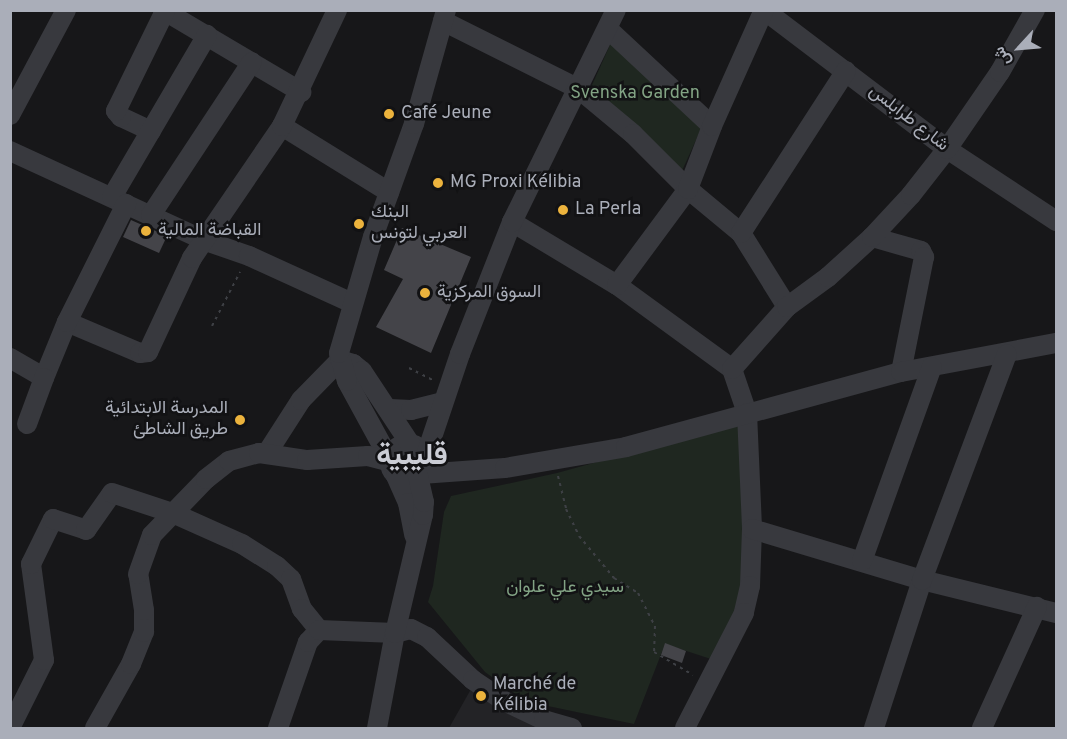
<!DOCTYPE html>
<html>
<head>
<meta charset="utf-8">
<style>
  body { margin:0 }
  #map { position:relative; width:1067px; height:739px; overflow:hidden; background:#171719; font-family:Overpass,Vazirmatn,sans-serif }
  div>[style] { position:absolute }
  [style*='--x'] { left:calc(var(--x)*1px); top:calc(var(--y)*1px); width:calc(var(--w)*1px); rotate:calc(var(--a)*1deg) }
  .built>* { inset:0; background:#232326 }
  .green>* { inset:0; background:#1f2720 }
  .building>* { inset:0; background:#444449 }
  .path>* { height:2px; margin-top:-1px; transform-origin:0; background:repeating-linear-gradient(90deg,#3e4045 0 3px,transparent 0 7.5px) }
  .minor>* { height:20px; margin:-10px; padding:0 10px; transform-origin:10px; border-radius:10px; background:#38393e }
  .minor>.ring { margin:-10px; padding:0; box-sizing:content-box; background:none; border:20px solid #38393e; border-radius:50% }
  .dots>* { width:16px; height:16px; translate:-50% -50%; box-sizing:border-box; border:3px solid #121214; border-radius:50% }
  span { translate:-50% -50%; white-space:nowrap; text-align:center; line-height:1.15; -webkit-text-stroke:5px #121214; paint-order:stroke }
  .park-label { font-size:18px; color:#82a384 }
  .poi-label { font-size:18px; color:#aaaeb9 }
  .left { translate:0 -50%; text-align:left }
  .right { translate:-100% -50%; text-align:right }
  .street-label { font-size:18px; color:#aaaeb9 }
  .town-label { font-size:30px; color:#cbcdd5; font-weight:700 }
  .frame { position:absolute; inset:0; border:12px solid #aaaeb9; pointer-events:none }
  .north { position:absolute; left:989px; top:18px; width:60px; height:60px; -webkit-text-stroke:4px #121214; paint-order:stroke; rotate:244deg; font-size:16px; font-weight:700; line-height:24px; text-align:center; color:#aaaeb9 }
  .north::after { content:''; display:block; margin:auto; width:21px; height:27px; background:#aaaeb9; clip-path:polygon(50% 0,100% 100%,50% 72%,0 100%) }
</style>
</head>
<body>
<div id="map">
  <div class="built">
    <div style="clip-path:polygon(475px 682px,579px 728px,449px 728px)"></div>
  </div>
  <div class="green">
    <div style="clip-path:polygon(614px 36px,707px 116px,681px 173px,588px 94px)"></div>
    <div style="clip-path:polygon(739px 423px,749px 579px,717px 661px,665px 644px,634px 724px,543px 705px,517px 695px,485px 672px,428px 602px,433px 586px,444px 512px,451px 496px,557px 473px)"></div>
  </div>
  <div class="building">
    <div style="clip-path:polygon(131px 220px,167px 236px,159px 253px,123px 237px)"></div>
    <div style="clip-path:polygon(402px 228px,471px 257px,431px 353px,376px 327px,403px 279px,384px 270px)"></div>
    <div style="clip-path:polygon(665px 643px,686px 651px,682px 663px,661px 655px)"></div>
  </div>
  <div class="path">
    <div style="--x:212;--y:326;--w:61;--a:-62.6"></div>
    <div style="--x:409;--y:368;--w:29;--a:27"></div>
    <div style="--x:558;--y:476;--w:34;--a:76"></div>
    <div style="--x:566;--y:509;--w:30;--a:64"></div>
    <div style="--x:579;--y:536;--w:55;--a:50.2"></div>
    <div style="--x:614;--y:578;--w:28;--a:32"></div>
    <div style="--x:638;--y:593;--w:37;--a:63"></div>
    <div style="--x:655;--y:626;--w:26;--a:92"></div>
    <div style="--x:654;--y:652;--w:45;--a:30.5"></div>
  </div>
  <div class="minor">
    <div style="--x:163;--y:10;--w:161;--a:30.7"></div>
    <div style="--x:764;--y:10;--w:230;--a:37.2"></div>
    <div style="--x:947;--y:149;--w:131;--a:33.4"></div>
    <div style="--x:443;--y:21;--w:152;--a:26.6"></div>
    <div style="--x:579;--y:89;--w:70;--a:39.8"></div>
    <div style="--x:633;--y:134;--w:78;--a:45"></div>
    <div style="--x:688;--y:189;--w:69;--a:39.7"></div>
    <div style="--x:741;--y:233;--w:87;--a:58.1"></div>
    <div style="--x:608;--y:29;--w:142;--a:43"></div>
    <div style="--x:10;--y:115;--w:119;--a:-61.9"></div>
    <div style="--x:282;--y:126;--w:126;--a:31.7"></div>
    <div style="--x:151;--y:131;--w:33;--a:-155"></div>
    <div style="--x:121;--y:117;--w:8;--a:-130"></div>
    <div style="--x:116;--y:111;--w:111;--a:-63.9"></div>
    <div style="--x:10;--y:151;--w:216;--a:24.7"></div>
    <div style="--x:206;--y:241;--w:46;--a:19.2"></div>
    <div style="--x:249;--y:256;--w:113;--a:24.5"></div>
    <div style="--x:112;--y:197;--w:188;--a:-59.6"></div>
    <div style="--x:151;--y:215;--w:183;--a:-56.6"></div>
    <div style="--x:512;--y:222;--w:122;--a:31"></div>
    <div style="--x:617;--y:285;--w:142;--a:36.1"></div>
    <div style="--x:732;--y:369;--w:46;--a:71.2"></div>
    <div style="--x:747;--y:413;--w:116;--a:87.5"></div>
    <div style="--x:752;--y:529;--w:57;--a:92"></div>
    <div style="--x:750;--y:586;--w:28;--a:103"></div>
    <div style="--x:744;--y:613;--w:129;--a:117.2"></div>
    <div style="--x:741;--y:233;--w:193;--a:-57.1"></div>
    <div style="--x:872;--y:237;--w:51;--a:15.9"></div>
    <div style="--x:921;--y:251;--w:7;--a:63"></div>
    <div style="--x:924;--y:257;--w:117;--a:101.3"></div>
    <div style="--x:617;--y:285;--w:119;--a:-53.5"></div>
    <div style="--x:688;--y:189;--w:67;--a:-69.1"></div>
    <div style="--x:712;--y:126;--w:127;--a:-65.9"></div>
    <div style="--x:67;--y:322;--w:79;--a:23"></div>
    <div style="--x:140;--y:353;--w:8;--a:-7"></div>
    <div style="--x:148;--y:352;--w:104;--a:-64.9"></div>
    <div style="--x:192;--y:258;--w:160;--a:-55.7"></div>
    <div style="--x:282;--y:126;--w:128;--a:-64.6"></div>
    <div style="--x:10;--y:358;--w:39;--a:30"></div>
    <div style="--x:44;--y:378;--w:61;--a:-67.7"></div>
    <div style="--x:67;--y:322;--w:132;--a:-63.4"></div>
    <div style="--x:732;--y:369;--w:83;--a:-48.4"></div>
    <div style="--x:787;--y:307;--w:51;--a:-36.2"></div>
    <div style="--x:828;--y:277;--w:59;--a:-42.3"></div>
    <div style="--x:872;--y:237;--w:57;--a:-47.1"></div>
    <div style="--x:911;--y:195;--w:58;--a:-52"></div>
    <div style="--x:947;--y:149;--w:93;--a:-55.5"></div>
    <div style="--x:1000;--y:72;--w:71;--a:-60.6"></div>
    <div style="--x:390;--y:409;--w:21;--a:3"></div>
    <div style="--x:411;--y:410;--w:32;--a:-14"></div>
    <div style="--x:27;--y:424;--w:49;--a:-69.7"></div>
    <div class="ring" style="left:390px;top:444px;width:16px;height:16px"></div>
    <div style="--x:267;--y:453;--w:63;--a:-57.3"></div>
    <div style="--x:301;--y:400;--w:56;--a:-45.7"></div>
    <div style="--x:340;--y:360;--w:14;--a:17"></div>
    <div style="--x:353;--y:364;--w:11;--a:38"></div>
    <div style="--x:362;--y:371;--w:89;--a:56.5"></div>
    <div style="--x:425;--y:458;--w:110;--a:-71.4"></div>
    <div style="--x:460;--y:354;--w:142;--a:-68.5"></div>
    <div style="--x:512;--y:222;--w:236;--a:-63.9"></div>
    <div style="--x:390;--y:460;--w:90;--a:-118.6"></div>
    <div style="--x:347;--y:381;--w:29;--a:-106"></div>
    <div style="--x:339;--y:353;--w:121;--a:-73.7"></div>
    <div style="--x:373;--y:237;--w:120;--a:-70.1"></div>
    <div style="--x:414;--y:124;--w:118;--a:-74.3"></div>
    <div style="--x:421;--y:474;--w:84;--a:-4.1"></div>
    <div style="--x:505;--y:468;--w:123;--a:-9.8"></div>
    <div style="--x:626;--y:447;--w:285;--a:-15.3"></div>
    <div style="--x:901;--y:372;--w:158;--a:-10.6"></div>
    <div style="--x:396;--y:476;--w:30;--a:66"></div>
    <div style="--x:408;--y:503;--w:33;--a:79"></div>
    <div style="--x:752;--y:529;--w:177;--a:16.7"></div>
    <div style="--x:922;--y:580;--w:138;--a:13.8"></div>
    <div style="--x:862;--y:561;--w:206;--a:-70.2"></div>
    <div style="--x:10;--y:728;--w:76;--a:-63.4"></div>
    <div style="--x:44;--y:660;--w:97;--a:-97.7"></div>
    <div style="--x:31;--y:564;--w:50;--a:-63.9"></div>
    <div style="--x:53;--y:519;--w:35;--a:18"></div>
    <div style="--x:86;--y:530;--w:45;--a:-54.9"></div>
    <div style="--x:112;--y:493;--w:66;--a:18.4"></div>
    <div style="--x:175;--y:514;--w:73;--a:24.1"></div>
    <div style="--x:242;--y:544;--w:41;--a:32.2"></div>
    <div style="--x:277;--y:566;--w:19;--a:43"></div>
    <div style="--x:291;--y:579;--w:32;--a:70"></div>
    <div style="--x:302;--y:609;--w:27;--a:51"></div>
    <div style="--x:95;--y:728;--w:73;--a:-60.6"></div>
    <div style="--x:131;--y:664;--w:35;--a:-68"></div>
    <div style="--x:144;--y:632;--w:22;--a:-90"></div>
    <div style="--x:144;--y:610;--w:36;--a:-99"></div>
    <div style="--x:138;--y:574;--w:41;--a:-70.3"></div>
    <div style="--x:152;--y:535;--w:78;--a:-46"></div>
    <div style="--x:206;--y:479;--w:29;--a:-38"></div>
    <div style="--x:229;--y:461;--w:31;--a:-15"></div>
    <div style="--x:259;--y:453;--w:49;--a:8.3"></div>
    <div style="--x:307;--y:460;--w:61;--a:-3.8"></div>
    <div style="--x:368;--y:456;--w:23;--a:15"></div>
    <div style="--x:278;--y:728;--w:91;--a:-70.8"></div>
    <div style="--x:308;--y:642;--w:16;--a:-47"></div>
    <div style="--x:319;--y:630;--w:76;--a:2.3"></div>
    <div style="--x:395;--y:633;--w:16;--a:-14"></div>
    <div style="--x:411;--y:629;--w:18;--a:27"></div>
    <div style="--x:427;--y:637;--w:63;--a:43.1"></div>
    <div style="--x:473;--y:680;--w:37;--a:34"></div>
    <div style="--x:504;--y:701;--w:44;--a:25.4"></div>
    <div style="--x:544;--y:720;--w:29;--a:16"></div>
    <div style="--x:377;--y:728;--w:97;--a:-79.3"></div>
    <div style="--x:395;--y:633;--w:121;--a:-76.7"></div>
    <div style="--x:423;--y:515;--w:13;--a:-86"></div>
    <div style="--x:424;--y:502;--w:27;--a:-103"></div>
    <div style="--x:874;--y:728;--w:156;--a:-72"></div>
    <div style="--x:922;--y:580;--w:241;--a:-69.4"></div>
    <div style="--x:982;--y:728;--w:133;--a:-65.6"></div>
  </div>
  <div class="dots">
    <div style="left:389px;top:114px;background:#ecb33d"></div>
    <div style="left:438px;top:183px;background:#ecb33d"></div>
    <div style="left:563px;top:210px;background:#ecb33d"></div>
    <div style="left:359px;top:224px;background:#ecb33d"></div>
    <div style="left:146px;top:231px;background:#ecb33d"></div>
    <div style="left:425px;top:293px;background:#ecb33d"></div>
    <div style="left:240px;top:420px;background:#ecb33d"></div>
    <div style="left:481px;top:696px;background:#ecb33d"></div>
  </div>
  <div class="park-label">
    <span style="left:635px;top:94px">Svenska Garden</span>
    <span style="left:565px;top:588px">سيدي علي علوان</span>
  </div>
  <div class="poi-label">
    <span class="left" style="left:401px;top:114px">Café Jeune</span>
    <span class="left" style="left:450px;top:183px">MG Proxi Kélibia</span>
    <span class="left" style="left:575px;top:210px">La Perla</span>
    <span class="left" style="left:371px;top:224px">البنك<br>العربي لتونس</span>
    <span class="left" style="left:158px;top:231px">القباضة المالية</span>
    <span class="left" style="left:437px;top:293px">السوق المركزية</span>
    <span class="right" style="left:228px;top:420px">المدرسة الابتدائية<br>طريق الشاطئ</span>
    <span class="left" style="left:493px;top:696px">Marché de<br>Kélibia</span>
  </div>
  <div class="street-label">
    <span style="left:908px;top:119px;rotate:38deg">شارع طرابلس</span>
  </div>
  <div class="town-label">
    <span style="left:412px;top:457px">قليبية</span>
  </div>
  <div class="frame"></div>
  <div class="north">ش</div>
</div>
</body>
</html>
